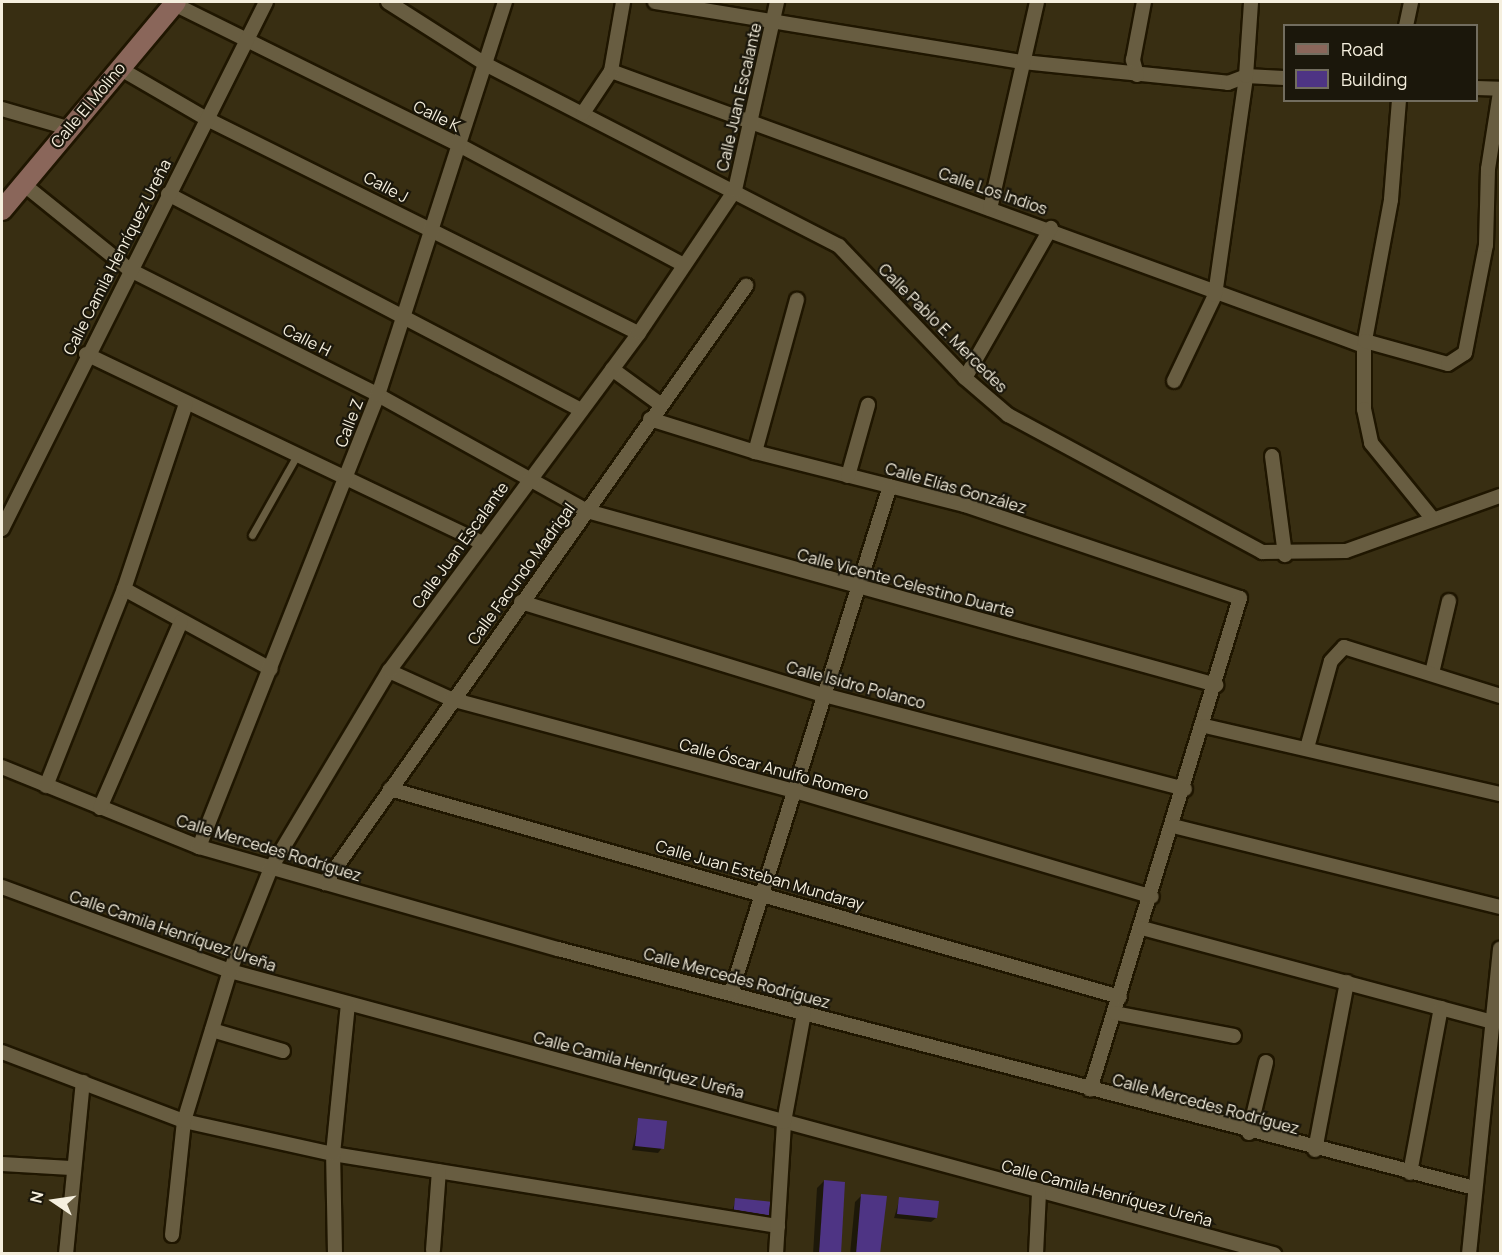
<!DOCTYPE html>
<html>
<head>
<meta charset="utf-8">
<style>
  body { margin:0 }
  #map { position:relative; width:1502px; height:1255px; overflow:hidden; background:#382e12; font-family:Manrope,sans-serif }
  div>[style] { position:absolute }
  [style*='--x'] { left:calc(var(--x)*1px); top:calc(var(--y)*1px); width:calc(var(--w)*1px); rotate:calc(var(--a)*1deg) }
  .shadow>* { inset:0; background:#0007 }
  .building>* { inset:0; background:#4e3484 }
  .roads { filter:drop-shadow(2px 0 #1f1600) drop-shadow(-2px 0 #1f1600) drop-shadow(0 2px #1f1600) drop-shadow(0 -2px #1f1600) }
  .lane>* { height:7px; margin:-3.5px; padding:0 3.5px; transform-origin:3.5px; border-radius:3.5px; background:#685d41 }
  .street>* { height:14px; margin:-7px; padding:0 7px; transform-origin:7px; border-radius:7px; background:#685d41 }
  .secondary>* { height:20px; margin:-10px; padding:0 10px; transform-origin:10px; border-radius:10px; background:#8a665a }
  span { translate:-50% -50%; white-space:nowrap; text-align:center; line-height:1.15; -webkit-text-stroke:4.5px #1b170b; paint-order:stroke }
  .street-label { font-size:16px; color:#f5efde }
  .frame { position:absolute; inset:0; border:3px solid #f5efde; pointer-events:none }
  .legend { position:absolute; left:1283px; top:24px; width:195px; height:78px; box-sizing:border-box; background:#1b170b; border:2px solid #726d5f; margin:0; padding:8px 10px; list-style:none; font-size:18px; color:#f5efde }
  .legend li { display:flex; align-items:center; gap:12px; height:30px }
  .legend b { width:30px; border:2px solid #726d5f }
  .north { position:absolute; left:24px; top:1171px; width:60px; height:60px; -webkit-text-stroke:4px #1b170b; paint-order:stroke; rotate:283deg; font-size:16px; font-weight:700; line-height:24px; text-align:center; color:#f5efde }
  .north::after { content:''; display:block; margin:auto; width:21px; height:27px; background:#f5efde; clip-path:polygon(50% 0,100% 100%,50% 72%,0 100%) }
</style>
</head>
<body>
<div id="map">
  <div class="shadow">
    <div style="clip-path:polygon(639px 1120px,662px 1148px,658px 1153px,632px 1150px)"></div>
    <div style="clip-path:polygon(824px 1181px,839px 1254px,813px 1254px,817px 1188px)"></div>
    <div style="clip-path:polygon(862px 1195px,879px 1254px,850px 1254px,855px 1202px)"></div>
    <div style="clip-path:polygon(900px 1198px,936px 1218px,931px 1222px,894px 1218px)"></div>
    <div style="clip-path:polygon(736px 1199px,765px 1225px,729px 1221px)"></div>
  </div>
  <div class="building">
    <div style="clip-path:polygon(638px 1118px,667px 1121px,664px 1149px,635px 1146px)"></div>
    <div style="clip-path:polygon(824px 1180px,845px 1182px,841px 1254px,819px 1254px)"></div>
    <div style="clip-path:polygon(861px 1194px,887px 1196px,880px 1254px,856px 1254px)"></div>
    <div style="clip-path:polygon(899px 1197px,939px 1201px,937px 1218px,897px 1214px)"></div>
    <div style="clip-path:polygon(735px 1198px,773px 1202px,771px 1221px,733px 1217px)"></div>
  </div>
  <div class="roads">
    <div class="lane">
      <div style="--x:252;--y:535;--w:92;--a:-60.6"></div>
    </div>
    <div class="street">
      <div style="--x:388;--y:2;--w:117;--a:32.5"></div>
      <div style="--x:487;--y:65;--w:396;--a:27.2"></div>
      <div style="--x:839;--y:246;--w:182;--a:46.3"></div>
      <div style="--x:965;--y:378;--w:57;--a:40.7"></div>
      <div style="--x:1008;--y:415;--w:289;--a:28.3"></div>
      <div style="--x:1262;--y:552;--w:84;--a:-0.7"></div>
      <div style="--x:1346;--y:551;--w:164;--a:-19.7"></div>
      <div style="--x:655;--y:2;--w:373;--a:9.3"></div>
      <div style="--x:1023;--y:62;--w:206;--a:5.8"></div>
      <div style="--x:1228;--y:83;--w:19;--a:-21"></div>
      <div style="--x:1246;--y:76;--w:38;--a:3"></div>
      <div style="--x:174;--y:4;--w:318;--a:26.3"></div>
      <div style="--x:459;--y:145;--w:253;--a:28.1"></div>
      <div style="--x:1406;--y:26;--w:25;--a:-78"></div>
      <div style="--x:119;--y:68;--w:99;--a:30.2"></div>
      <div style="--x:205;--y:118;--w:484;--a:26.4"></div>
      <div style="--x:611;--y:71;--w:802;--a:20.06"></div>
      <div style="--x:1137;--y:75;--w:16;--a:-105"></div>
      <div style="--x:1133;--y:60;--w:59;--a:-79.3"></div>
      <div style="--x:1476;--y:88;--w:24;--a:2"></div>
      <div style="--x:1399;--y:100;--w:100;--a:94.6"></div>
      <div style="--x:1391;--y:200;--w:148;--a:100.5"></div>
      <div style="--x:1364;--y:346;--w:63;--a:90"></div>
      <div style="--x:1364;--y:409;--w:35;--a:78"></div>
      <div style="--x:1371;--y:443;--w:97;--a:50.9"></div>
      <div style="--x:2;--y:109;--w:69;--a:16.1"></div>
      <div style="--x:583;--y:113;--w:50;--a:-56.3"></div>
      <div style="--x:611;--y:71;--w:70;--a:-80.1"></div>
      <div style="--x:22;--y:183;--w:139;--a:38.9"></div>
      <div style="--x:130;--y:270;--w:278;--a:26.7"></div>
      <div style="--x:378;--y:395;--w:239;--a:29"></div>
      <div style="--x:587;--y:511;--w:653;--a:15.46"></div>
      <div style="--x:168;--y:194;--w:465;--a:27.6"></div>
      <div style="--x:990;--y:209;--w:212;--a:-77.2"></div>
      <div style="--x:1365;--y:341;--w:86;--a:15.5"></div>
      <div style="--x:1448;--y:364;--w:20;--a:-33"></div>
      <div style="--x:1465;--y:353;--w:110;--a:-79"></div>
      <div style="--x:1486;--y:245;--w:76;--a:-88.5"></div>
      <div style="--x:1488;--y:169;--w:78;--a:-81.1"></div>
      <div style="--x:86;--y:354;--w:440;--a:25.5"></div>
      <div style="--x:612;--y:369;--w:59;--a:36.1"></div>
      <div style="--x:965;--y:378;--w:173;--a:-60.2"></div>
      <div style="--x:1174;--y:381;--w:95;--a:-64.5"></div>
      <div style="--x:1215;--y:295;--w:221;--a:-81.9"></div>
      <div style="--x:1246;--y:76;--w:74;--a:-86.1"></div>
      <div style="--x:650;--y:419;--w:110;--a:17.4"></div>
      <div style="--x:755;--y:452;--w:217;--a:14.2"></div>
      <div style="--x:965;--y:505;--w:290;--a:18.7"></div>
      <div style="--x:1240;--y:598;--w:514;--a:106.96"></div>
      <div style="--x:755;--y:452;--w:158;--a:-74.6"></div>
      <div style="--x:1272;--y:456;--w:100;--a:82.5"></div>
      <div style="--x:848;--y:476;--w:74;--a:-74.3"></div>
      <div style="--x:2;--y:529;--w:589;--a:-63.39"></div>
      <div style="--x:124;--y:589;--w:167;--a:28.6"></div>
      <div style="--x:521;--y:602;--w:317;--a:17.1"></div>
      <div style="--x:824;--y:695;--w:373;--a:14.6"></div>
      <div style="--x:389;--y:671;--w:68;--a:24.3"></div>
      <div style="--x:451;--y:699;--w:356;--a:15"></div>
      <div style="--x:795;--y:791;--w:372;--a:16.5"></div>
      <div style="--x:1432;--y:673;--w:74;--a:-76.7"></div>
      <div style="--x:1205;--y:726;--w:303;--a:13"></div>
      <div style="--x:1307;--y:748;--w:90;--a:-74.6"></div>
      <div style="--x:1331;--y:661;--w:19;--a:-47"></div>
      <div style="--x:1344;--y:647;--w:164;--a:17.4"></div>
      <div style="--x:2;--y:767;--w:213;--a:22.1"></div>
      <div style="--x:199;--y:847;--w:373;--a:15.9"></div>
      <div style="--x:558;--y:949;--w:947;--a:14.62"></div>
      <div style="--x:46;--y:786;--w:212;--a:-68.4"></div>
      <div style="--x:124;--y:589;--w:195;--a:-71.5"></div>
      <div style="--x:390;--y:789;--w:759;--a:15.9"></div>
      <div style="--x:100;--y:808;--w:203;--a:-66.5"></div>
      <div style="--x:1173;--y:826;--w:337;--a:13.9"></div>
      <div style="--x:199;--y:847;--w:486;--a:-68.4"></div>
      <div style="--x:378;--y:395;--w:413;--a:-72.1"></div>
      <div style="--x:325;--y:883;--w:731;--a:-54.81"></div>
      <div style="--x:2;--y:887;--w:243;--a:20.2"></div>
      <div style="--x:230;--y:971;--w:1082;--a:15.17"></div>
      <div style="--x:1142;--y:928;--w:364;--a:15"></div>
      <div style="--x:731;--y:993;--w:531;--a:-72.59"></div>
      <div style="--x:1115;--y:1013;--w:121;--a:10.9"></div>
      <div style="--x:212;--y:1030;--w:74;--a:16.5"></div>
      <div style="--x:2;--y:1052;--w:195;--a:20.8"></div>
      <div style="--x:184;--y:1121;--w:153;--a:12.5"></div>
      <div style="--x:333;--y:1154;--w:451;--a:9.2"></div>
      <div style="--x:1249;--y:1133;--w:73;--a:-76.5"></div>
      <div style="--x:1315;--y:1150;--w:171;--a:-79.2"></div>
      <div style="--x:2;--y:1164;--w:69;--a:3.3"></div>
      <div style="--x:1410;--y:1173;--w:168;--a:-79.4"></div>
      <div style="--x:172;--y:1235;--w:115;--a:-84"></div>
      <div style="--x:184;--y:1121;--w:157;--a:-73"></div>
      <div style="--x:230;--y:971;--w:111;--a:-68.3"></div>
      <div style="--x:271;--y:868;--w:230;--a:-59.1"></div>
      <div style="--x:389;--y:671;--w:420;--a:-53.5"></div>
      <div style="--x:639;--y:333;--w:172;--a:-56.1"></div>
      <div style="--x:735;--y:190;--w:193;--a:-77.4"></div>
      <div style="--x:433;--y:1250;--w:79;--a:-85.7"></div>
      <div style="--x:66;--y:1254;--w:173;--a:-84.4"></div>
      <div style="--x:335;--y:1254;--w:100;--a:-91.1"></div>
      <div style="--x:333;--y:1154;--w:151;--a:-84.3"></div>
      <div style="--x:776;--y:1254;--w:132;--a:-86.5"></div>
      <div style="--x:784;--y:1122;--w:111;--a:-79.6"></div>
      <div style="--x:1036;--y:1254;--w:61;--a:-87.2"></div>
      <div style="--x:1469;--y:1254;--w:307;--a:-84.2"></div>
    </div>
    <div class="secondary">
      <div style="--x:2;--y:210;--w:271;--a:-50.1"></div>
    </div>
  </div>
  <div class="street-label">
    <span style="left:739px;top:97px;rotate:-77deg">Calle Juan Escalante</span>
    <span style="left:88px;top:105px;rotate:-50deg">Calle El Molino</span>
    <span style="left:437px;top:116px;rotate:26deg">Calle K</span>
    <span style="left:386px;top:187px;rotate:28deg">Calle J</span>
    <span style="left:993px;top:191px;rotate:19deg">Calle Los Indios</span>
    <span style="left:117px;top:257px;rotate:-63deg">Calle Camila Henríquez Ureña</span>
    <span style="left:943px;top:328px;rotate:45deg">Calle Pablo E. Mercedes</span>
    <span style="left:307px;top:340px;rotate:27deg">Calle H</span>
    <span style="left:349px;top:423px;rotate:-69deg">Calle Z</span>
    <span style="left:956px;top:488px;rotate:16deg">Calle Elías González</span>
    <span style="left:460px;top:545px;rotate:-54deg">Calle Juan Escalante</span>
    <span style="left:521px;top:574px;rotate:-54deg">Calle Facundo Madrigal</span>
    <span style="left:906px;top:583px;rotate:15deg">Calle Vicente Celestino Duarte</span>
    <span style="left:856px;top:685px;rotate:15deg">Calle Isidro Polanco</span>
    <span style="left:774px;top:769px;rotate:15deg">Calle Óscar Anulfo Romero</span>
    <span style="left:269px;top:848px;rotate:17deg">Calle Mercedes Rodríguez</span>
    <span style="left:760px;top:875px;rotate:16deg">Calle Juan Esteban Mundaray</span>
    <span style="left:173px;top:931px;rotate:19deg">Calle Camila Henríquez Ureña</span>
    <span style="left:737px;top:978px;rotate:15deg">Calle Mercedes Rodríguez</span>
    <span style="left:639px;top:1065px;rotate:15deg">Calle Camila Henríquez Ureña</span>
    <span style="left:1206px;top:1104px;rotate:15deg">Calle Mercedes Rodríguez</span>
    <span style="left:1107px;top:1193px;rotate:15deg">Calle Camila Henríquez Ureña</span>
  </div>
  <div class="frame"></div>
  <ul class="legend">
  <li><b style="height:8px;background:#8a665a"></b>Road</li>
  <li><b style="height:16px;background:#4e3484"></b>Building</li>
  </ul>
  <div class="north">N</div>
</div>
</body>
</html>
